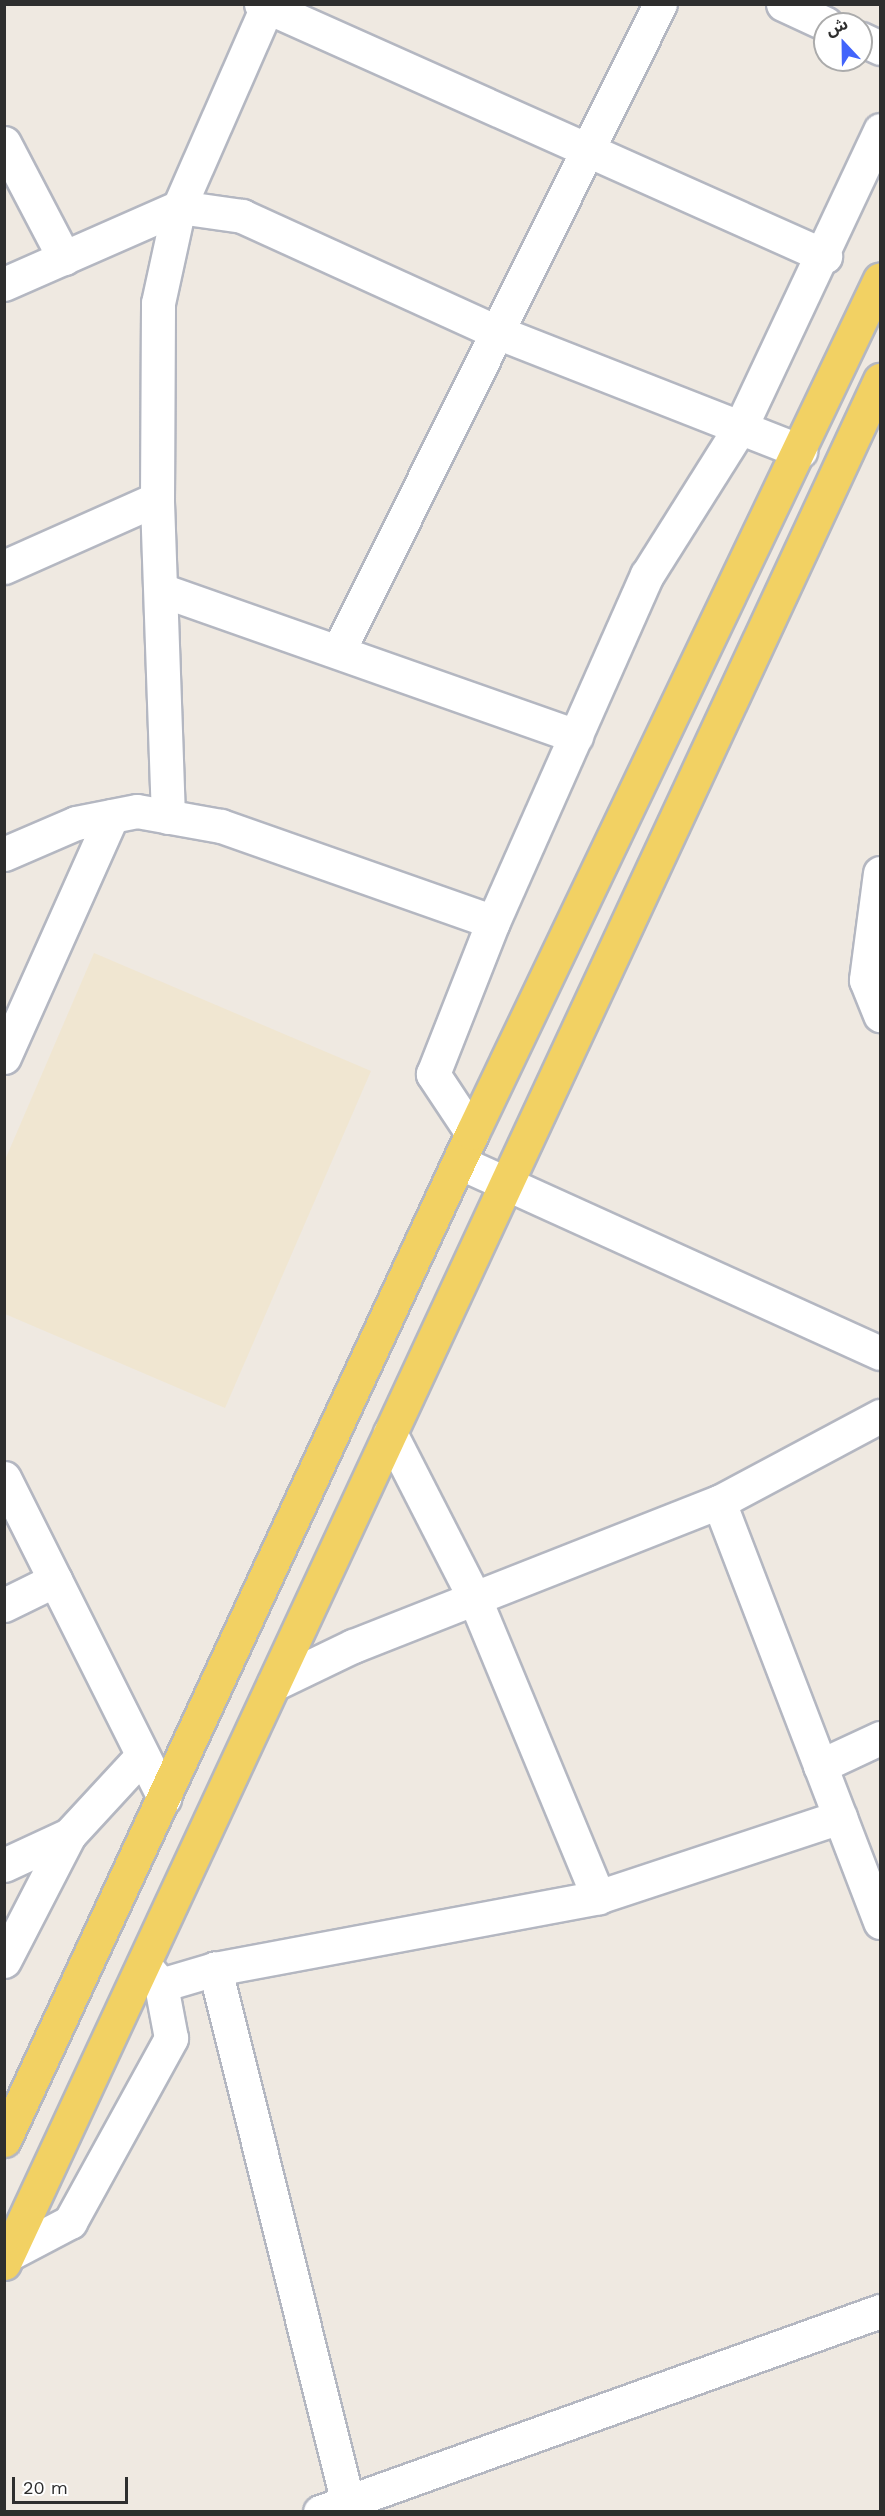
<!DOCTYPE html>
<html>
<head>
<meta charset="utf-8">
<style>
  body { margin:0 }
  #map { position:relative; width:885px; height:2516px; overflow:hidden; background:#efe9e1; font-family:"Work Sans","Noto Sans Arabic",sans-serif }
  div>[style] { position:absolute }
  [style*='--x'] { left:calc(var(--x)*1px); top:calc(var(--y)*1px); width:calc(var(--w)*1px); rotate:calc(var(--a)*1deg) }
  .education>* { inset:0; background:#f0e6d1 }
  .roads { filter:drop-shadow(2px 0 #b4b7c1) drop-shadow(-2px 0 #b4b7c1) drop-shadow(0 2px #b4b7c1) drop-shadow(0 -2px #b4b7c1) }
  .minor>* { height:33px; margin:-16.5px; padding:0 16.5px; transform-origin:16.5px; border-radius:16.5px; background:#fff }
  .major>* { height:33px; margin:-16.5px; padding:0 16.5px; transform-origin:16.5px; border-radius:16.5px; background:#f2d163 }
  span { translate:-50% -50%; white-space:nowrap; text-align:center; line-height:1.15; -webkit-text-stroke:5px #fff; paint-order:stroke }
  .frame { position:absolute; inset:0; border:6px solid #2e2e2e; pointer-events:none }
  .north { position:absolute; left:813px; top:12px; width:60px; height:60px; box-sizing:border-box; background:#fff; border:2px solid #ababab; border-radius:50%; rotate:338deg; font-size:16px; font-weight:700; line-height:24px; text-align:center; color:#2e2e2e }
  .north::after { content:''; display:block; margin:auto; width:21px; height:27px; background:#4264fb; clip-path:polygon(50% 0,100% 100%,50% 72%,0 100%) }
  .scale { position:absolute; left:12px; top:2477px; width:116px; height:27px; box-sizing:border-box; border:3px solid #2e2e2e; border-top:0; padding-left:8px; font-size:18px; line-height:21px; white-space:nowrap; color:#2e2e2e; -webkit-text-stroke:4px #fff; paint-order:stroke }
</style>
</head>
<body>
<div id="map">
  <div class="education">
    <div style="clip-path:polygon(94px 953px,371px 1071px,225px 1408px,5px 1314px,5px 1160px)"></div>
  </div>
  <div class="roads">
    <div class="minor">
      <div style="--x:261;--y:4;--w:618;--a:24.08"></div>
      <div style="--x:783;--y:4;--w:47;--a:24.9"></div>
      <div style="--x:861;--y:39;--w:21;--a:25"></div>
      <div style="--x:4;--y:143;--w:130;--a:62.4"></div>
      <div style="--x:4;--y:284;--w:191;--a:-23.7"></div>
      <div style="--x:179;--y:207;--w:64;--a:8.1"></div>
      <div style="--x:242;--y:216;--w:277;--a:24.5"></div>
      <div style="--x:494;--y:331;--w:329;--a:21.4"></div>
      <div style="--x:4;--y:567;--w:167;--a:-24"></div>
      <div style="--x:164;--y:591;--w:437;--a:19.4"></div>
      <div style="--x:339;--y:650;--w:721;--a:-63.58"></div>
      <div style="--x:168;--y:817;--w:318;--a:-92"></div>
      <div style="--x:157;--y:499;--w:196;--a:-89.7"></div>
      <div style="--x:158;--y:303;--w:98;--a:-77.7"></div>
      <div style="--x:179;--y:207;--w:222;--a:-66.3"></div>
      <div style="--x:4;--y:854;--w:78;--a:-23.3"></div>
      <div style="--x:76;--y:823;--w:62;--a:-11.1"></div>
      <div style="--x:137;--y:811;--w:85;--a:10.1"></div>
      <div style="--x:221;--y:826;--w:288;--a:19.4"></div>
      <div style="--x:880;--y:873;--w:108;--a:97.5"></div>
      <div style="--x:866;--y:980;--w:38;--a:68"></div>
      <div style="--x:4;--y:1057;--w:264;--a:-65.9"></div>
      <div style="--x:472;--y:1133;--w:71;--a:-123.5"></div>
      <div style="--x:433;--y:1074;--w:163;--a:-68.5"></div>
      <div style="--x:493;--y:922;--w:380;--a:-66.1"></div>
      <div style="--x:647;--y:575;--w:176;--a:-57.8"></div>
      <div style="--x:741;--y:426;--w:327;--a:-64.8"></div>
      <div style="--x:459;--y:1162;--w:462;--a:24.4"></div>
      <div style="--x:390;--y:1433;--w:184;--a:62.9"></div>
      <div style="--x:474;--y:1597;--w:325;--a:67.5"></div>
      <div style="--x:4;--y:1478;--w:358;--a:63.4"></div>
      <div style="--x:719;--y:1502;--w:450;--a:69"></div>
      <div style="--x:4;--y:1605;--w:57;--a:-26.1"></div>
      <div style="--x:274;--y:1684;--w:88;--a:-25.7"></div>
      <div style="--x:353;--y:1646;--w:393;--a:-21.5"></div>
      <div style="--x:719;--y:1502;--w:183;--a:-28.1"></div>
      <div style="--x:820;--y:1766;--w:66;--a:-25"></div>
      <div style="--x:4;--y:1865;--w:72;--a:-24.8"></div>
      <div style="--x:4;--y:1961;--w:142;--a:-62.7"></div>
      <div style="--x:69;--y:1835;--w:108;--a:-47.3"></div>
      <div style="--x:161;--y:1985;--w:56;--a:-16.5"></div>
      <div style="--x:9;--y:2254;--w:69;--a:-27.7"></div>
      <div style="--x:70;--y:2222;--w:210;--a:-61.2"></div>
      <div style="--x:171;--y:2038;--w:54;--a:-100.7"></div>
      <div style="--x:161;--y:1985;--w:26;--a:-130"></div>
      <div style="--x:320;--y:2512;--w:595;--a:-19.74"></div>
      <div style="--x:350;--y:2512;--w:560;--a:-103.96"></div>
      <div style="--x:215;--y:1969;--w:390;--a:-10.6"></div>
      <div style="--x:598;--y:1897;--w:255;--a:-18.3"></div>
    </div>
    <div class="major">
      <div style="--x:4;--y:2140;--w:1110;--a:-65.07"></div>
      <div style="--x:472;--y:1133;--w:946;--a:-64.46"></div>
      <div style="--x:4;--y:2263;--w:2077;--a:-65.05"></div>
    </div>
  </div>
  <div class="frame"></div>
  <div class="north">ش</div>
  <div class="scale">20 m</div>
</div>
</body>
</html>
